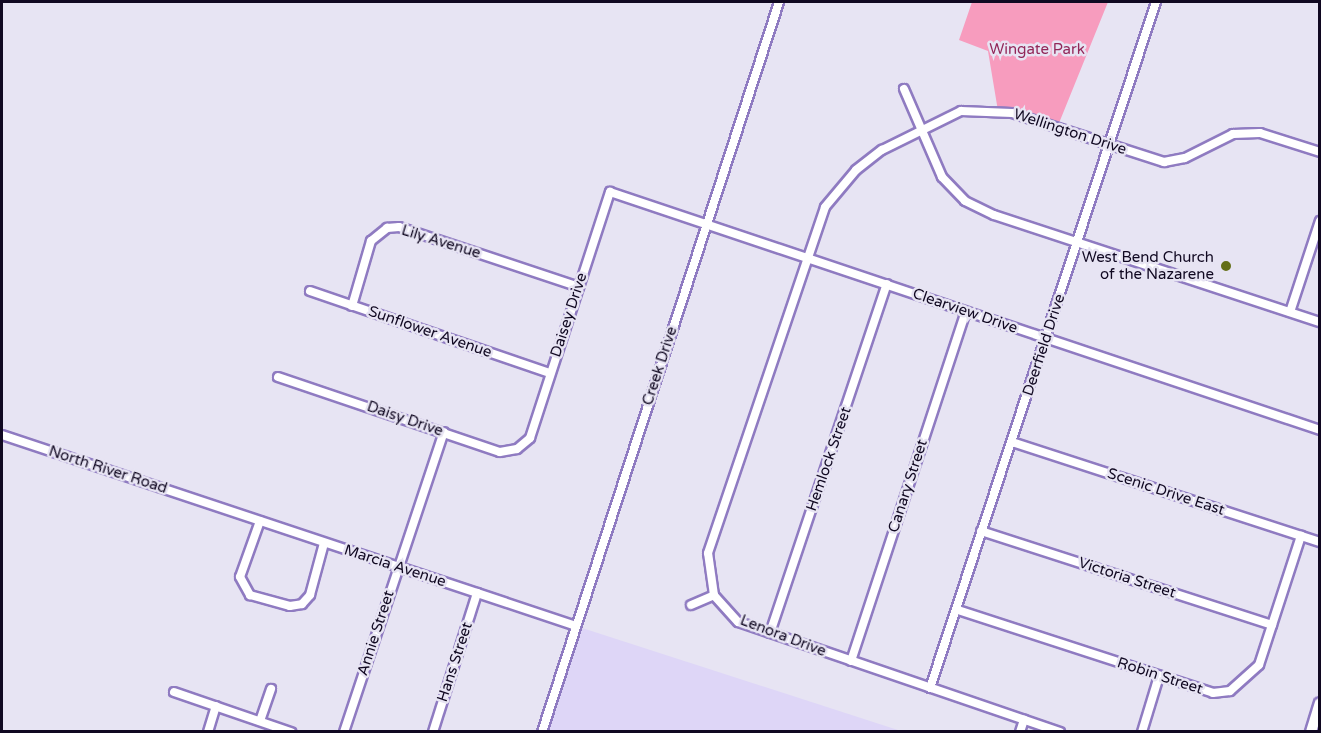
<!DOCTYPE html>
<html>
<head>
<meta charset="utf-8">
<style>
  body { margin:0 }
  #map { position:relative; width:1321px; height:733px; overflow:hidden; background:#e7e4f3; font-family:"Varela Round",sans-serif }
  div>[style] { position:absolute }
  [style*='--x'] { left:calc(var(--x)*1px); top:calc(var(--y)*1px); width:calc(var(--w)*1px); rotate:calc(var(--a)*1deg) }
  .built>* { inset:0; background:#ded6f7 }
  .green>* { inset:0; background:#f79cbe }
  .roads { filter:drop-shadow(2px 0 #8f7bc1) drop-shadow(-2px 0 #8f7bc1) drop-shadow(0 2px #8f7bc1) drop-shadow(0 -2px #8f7bc1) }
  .minor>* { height:8px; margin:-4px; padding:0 4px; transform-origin:4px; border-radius:4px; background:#fff }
  .major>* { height:10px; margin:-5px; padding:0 5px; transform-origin:5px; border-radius:5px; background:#fff }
  .dots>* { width:16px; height:16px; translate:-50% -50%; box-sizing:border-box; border:3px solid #e7e4f3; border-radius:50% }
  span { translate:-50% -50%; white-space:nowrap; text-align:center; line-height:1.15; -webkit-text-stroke:5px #e7e4f3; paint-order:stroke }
  .park-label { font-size:15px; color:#922759 }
  .street-label { font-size:15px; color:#100821 }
  .poi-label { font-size:15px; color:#100821 }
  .right { translate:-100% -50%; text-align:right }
  .frame { position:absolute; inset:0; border:3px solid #100821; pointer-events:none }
</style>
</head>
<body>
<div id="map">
  <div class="built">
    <div style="clip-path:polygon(576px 626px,901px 731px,542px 732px)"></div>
  </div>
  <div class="green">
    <div style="clip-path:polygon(972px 2px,1108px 2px,1057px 128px,998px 111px,988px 51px,959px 40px)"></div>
  </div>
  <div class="roads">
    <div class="minor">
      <div style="--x:904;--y:89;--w:96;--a:66.6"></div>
      <div style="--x:942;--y:177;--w:33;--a:46"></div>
      <div style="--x:965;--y:201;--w:32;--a:26"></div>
      <div style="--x:994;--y:215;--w:343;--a:18.2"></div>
      <div style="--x:310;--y:291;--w:254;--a:18.9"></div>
      <div style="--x:352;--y:306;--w:68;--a:-73.7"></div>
      <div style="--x:371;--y:241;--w:21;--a:-39"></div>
      <div style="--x:387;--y:228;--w:12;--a:-5"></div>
      <div style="--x:399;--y:227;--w:190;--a:18.4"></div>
      <div style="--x:1290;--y:312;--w:96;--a:-71.8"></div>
      <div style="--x:278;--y:377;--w:234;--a:18.7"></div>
      <div style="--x:500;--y:452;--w:17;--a:-10"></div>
      <div style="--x:517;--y:449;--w:17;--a:-40"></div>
      <div style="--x:530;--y:438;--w:259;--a:-72"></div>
      <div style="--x:610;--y:192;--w:749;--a:18.53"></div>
      <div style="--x:2;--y:435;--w:605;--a:18.4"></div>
      <div style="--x:1012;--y:442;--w:324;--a:18"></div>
      <div style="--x:260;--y:521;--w:59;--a:109.7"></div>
      <div style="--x:240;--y:577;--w:21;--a:61"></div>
      <div style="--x:250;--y:595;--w:41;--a:15.4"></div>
      <div style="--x:290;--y:606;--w:12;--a:-9"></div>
      <div style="--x:302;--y:604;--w:12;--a:-48"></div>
      <div style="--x:310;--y:595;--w:54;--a:-74.9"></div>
      <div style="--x:981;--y:531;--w:306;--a:17.9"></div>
      <div style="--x:691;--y:605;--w:25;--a:-23"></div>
      <div style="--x:958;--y:610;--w:268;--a:18"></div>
      <div style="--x:1213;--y:693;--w:17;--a:-7"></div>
      <div style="--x:1230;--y:691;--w:39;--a:-42"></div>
      <div style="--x:1259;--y:665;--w:136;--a:-72"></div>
      <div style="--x:770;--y:633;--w:368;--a:-71.5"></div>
      <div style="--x:851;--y:661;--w:367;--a:-71.8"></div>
      <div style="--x:930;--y:688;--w:722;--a:-71.77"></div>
      <div style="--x:174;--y:692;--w:124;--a:18.9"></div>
      <div style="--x:260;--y:721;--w:34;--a:-71"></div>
      <div style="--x:208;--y:732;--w:27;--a:-73"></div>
      <div style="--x:344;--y:732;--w:316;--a:-71.6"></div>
      <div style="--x:433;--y:732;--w:146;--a:-72.4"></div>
      <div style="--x:542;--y:732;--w:768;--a:-72.01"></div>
      <div style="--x:1020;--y:732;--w:13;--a:-72"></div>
      <div style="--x:1060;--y:732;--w:340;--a:-161.1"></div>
      <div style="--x:738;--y:622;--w:36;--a:-132"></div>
      <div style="--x:714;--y:595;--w:42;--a:-98.1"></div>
      <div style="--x:708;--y:553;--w:365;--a:-71.3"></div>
      <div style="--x:825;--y:207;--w:48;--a:-50"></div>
      <div style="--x:856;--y:170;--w:33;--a:-38"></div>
      <div style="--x:882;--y:150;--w:88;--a:-26.3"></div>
      <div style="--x:961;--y:111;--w:51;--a:2.2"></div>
      <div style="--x:1012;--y:113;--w:160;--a:17.9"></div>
      <div style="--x:1164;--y:162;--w:21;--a:-11"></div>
      <div style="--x:1185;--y:158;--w:54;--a:-26.6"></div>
      <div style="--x:1233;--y:134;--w:27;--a:-2"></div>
      <div style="--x:1260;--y:133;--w:63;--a:17.6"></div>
      <div style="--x:1142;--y:732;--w:59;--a:-73.1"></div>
    </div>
    <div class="major">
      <div style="--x:1311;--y:732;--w:30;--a:-73"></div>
    </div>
  </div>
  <div class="dots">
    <div style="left:1226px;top:266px;background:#646f17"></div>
  </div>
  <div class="park-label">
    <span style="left:1037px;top:50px">Wingate Park</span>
  </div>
  <div class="street-label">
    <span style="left:1070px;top:132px;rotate:18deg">Wellington Drive</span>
    <span style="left:441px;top:242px;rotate:17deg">Lily Avenue</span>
    <span style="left:965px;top:311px;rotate:19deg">Clearview Drive</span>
    <span style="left:569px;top:315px;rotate:-72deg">Daisey Drive</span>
    <span style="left:430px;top:332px;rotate:19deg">Sunflower Avenue</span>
    <span style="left:1044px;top:345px;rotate:-72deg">Deerfield Drive</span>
    <span style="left:660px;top:366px;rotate:-72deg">Creek Drive</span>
    <span style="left:405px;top:419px;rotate:19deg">Daisy Drive</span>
    <span style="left:829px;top:459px;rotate:-71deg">Hemlock Street</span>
    <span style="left:108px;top:470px;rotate:18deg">North River Road</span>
    <span style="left:908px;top:486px;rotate:-72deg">Canary Street</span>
    <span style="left:1166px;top:492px;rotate:18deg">Scenic Drive East</span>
    <span style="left:395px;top:566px;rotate:18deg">Marcia Avenue</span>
    <span style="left:1127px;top:578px;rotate:18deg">Victoria Street</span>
    <span style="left:376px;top:633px;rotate:-72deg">Annie Street</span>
    <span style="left:783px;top:636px;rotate:21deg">Lenora Drive</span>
    <span style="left:455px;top:662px;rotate:-72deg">Hans Street</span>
    <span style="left:1160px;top:676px;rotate:18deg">Robin Street</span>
  </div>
  <div class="poi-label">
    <span class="right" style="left:1214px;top:266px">West Bend Church<br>of the Nazarene</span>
  </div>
  <div class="frame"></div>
</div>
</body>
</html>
